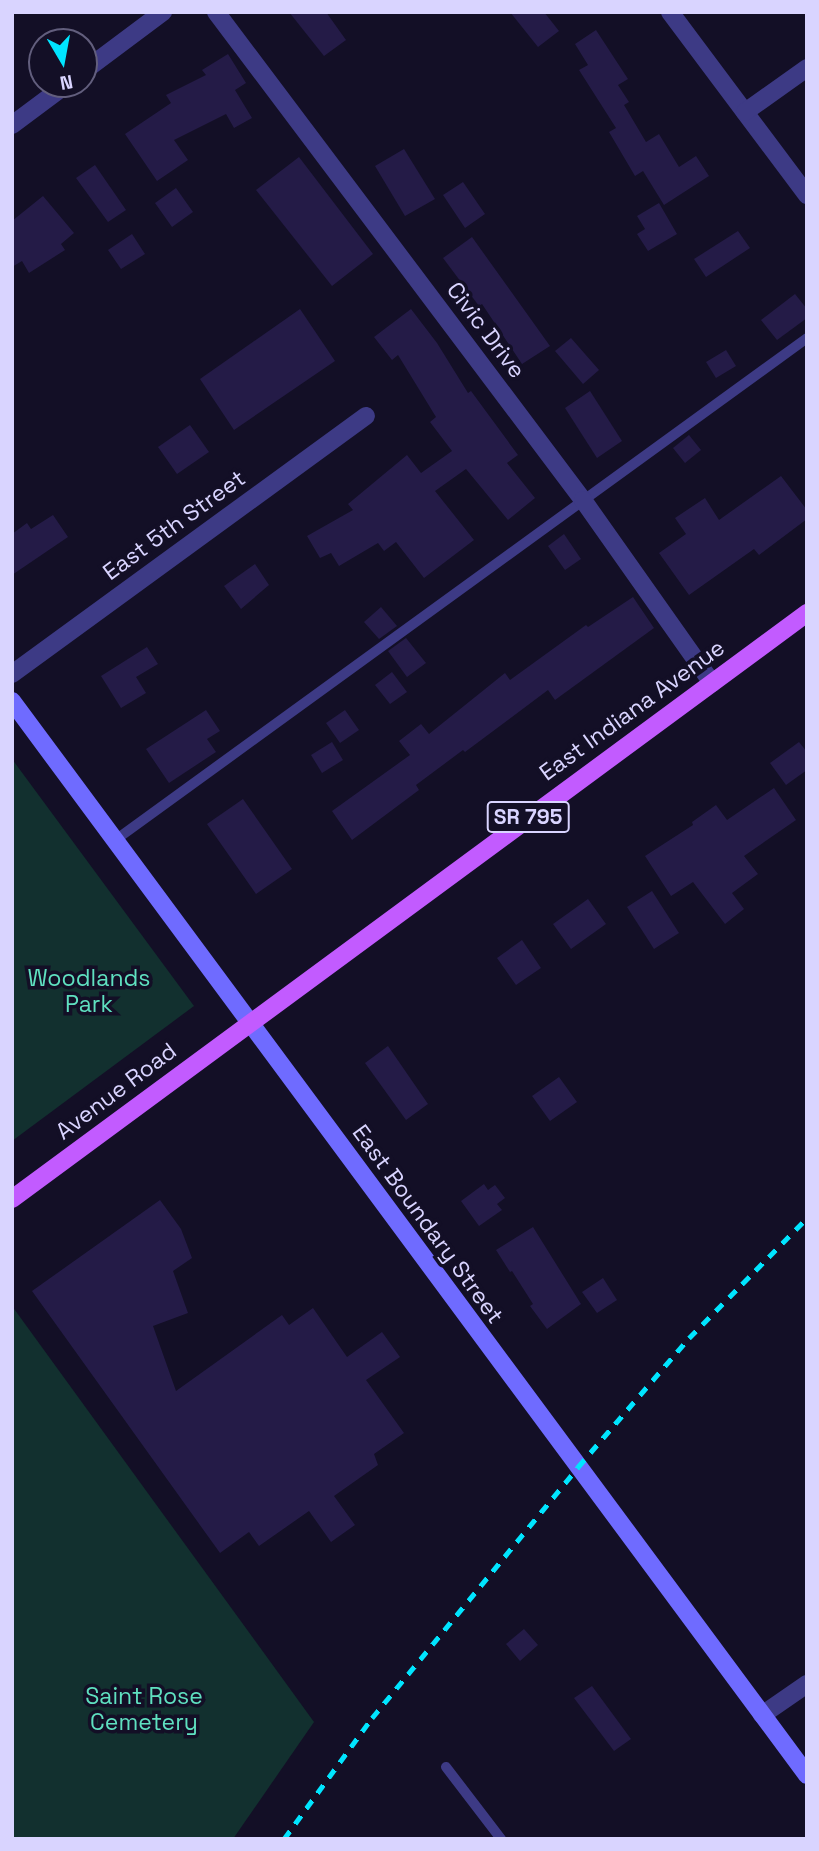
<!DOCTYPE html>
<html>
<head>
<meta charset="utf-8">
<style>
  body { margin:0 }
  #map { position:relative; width:819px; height:1851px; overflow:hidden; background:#130f26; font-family:"Space Grotesk",sans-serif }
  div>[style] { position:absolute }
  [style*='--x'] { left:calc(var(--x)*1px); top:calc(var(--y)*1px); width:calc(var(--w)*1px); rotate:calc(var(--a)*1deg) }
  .green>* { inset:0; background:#12302f }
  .building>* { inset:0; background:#241b47 }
  .lane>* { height:10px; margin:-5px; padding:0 5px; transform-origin:5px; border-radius:5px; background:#3d3a85 }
  .street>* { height:18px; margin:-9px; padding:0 9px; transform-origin:9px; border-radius:9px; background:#3d3a85 }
  .secondary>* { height:18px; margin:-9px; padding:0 9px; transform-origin:9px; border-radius:9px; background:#6f6bff }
  .primary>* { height:18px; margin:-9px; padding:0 9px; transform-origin:9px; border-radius:9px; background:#c25bff }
  .rail>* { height:5px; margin-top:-2.5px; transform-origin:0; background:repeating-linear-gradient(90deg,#00e5ff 0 10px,transparent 0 19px) }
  span { translate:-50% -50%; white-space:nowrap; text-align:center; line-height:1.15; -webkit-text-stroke:7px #130f26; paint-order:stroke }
  .shield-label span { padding:2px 5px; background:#130f26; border:2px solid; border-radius:5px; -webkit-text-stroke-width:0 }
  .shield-label { font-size:21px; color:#d9d4ff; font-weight:700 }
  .street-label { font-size:23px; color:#d9d4ff }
  .park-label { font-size:23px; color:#5fe0c0 }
  .frame { position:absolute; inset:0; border:14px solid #d9d4ff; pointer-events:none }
  .north { position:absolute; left:28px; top:28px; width:70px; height:70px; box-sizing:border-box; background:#130f26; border:2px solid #625e7d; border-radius:50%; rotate:170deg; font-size:19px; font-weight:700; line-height:28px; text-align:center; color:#d9d4ff }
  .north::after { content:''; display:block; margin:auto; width:24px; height:32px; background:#00e5ff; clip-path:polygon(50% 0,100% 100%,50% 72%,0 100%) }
</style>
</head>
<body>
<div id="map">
  <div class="green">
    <div style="clip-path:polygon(12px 759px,194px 1006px,12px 1141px)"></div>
    <div style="clip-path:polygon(12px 1306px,314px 1722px,233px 1839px,12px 1839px)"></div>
  </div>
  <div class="building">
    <div style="clip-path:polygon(289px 12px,326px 12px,346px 40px,324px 56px)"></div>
    <div style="clip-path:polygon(510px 12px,544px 12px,559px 31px,538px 47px)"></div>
    <div style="clip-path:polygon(596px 30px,628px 79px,618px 85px,629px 102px,624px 105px,646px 142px,659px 134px,679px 167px,696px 156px,709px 176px,664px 205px,643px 171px,635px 176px,609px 132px,616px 128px,579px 70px,588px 65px,575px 44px)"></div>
    <div style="clip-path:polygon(228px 54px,246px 83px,235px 90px,252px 118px,234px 128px,226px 114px,174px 140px,188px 160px,157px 181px,125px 134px,171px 103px,166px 95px,206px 75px,202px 70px)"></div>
    <div style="clip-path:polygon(404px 149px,435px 199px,405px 216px,375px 166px)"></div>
    <div style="clip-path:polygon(299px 157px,373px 254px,332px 286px,256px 190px)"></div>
    <div style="clip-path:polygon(95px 165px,126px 210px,108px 222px,76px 178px)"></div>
    <div style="clip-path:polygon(463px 182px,485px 214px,465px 228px,443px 195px)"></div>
    <div style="clip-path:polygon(176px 188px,193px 212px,172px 227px,155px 203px)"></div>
    <div style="clip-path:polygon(43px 196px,74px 233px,61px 244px,65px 250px,29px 273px,22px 261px,12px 267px,12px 221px)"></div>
    <div style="clip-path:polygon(659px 203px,677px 234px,648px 251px,637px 234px,645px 229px,637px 216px)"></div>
    <div style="clip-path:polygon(738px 231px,750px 248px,706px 277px,694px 259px)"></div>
    <div style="clip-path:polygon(132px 234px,145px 254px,121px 269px,108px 250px)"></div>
    <div style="clip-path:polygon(472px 237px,550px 346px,522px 364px,482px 304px,479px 306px,443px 258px)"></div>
    <div style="clip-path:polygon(795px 294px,807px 309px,807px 318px,777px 340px,761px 320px)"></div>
    <div style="clip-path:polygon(300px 309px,335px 361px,234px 430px,200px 379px)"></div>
    <div style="clip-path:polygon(411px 309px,437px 343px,468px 393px,471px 391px,518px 455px,507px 463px,535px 498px,508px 520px,466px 469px,435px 491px,474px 540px,424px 578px,396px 542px,384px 551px,378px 543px,339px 566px,331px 553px,320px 558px,307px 536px,353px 510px,348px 504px,407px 455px,421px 473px,452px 451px,430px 422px,436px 417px,398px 355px,392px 360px,374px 337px)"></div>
    <div style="clip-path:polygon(571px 338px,599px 370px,583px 384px,555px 351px)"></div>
    <div style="clip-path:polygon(726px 350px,736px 366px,716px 378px,706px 362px)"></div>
    <div style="clip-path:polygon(590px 391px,622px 441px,597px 458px,565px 408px)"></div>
    <div style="clip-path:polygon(190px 425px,209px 452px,177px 474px,158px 447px)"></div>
    <div style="clip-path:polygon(689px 435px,701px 450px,685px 463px,673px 448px)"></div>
    <div style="clip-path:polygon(781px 476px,807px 510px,807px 519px,759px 555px,754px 549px,689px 595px,659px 553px,686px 534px,675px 518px,705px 498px,719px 520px)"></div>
    <div style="clip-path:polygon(53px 515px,68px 537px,12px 575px,12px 534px,27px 523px,31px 529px)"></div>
    <div style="clip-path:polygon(564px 534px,581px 559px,565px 570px,548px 546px)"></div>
    <div style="clip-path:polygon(255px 564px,269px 585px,241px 609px,224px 586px)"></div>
    <div style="clip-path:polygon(633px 597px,654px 628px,555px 700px,548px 690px,465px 752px,463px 750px,416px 785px,419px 790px,352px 840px,332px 811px,410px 755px,399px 741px,421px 724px,429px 734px,505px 673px,510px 680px,586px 625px,588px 627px)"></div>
    <div style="clip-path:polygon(381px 607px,397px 626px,379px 639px,364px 622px)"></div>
    <div style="clip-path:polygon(406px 638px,426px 663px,407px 677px,388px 651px)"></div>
    <div style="clip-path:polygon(147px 647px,158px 664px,136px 677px,146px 693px,121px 708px,101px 676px)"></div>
    <div style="clip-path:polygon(392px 672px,407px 692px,390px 704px,375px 685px)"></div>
    <div style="clip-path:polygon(206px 710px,220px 731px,207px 739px,216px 752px,169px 783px,146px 749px)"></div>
    <div style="clip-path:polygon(345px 710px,359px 730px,340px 743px,326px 723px)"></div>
    <div style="clip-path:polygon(332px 742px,343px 760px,322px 773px,311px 755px)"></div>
    <div style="clip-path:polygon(799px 742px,807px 752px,807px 770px,786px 785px,770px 763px)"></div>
    <div style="clip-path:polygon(774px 788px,796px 820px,744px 856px,758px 874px,732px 893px,744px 909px,725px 924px,693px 882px,671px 896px,645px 856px,693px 825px,692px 822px,716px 805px,727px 820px)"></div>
    <div style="clip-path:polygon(243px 799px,292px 869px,256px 894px,207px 824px)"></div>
    <div style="clip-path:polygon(652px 891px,679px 933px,654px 949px,627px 907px)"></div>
    <div style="clip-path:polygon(588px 899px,606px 924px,571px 949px,553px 924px)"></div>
    <div style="clip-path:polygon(522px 940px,541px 968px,516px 985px,497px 958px)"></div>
    <div style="clip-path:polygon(388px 1046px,428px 1104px,406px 1120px,365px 1063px)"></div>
    <div style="clip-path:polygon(559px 1077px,577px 1102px,550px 1121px,532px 1096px)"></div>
    <div style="clip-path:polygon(484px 1184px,488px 1190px,495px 1185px,505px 1198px,497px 1204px,502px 1210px,479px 1226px,461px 1201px)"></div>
    <div style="clip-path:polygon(160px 1200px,181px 1229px,192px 1258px,173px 1271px,188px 1313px,153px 1326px,176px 1391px,282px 1315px,289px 1325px,313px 1308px,347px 1357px,382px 1332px,400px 1357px,366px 1380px,404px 1433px,374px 1454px,378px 1465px,334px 1496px,355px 1525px,331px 1542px,309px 1511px,259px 1546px,249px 1532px,220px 1553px,32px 1291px)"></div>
    <div style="clip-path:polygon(533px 1227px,581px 1304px,547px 1329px,530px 1306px,533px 1304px,512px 1271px,510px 1272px,496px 1250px)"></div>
    <div style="clip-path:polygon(603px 1278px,617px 1300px,597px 1313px,582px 1292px)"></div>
    <div style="clip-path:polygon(524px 1629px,538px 1645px,520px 1661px,506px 1644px)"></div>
    <div style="clip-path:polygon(592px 1686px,631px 1739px,614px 1751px,574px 1698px)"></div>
  </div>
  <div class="lane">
    <div style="--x:114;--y:841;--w:856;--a:-35.97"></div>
    <div style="--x:446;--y:1767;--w:91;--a:52.6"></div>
  </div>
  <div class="street">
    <div style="--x:216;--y:12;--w:611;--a:53.06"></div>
    <div style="--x:583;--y:500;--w:224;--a:54.8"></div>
    <div style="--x:670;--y:12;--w:229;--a:53.2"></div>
    <div style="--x:84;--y:71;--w:99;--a:-36.8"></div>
    <div style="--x:745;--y:112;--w:76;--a:-35.4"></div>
    <div style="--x:12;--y:125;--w:69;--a:-36.7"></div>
    <div style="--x:12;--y:674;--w:438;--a:-36.1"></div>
    <div style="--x:762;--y:1715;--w:55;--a:-34.6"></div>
  </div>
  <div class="secondary">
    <div style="--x:12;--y:701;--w:1336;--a:53.49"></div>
  </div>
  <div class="primary">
    <div style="--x:12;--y:1199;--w:988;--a:-36.39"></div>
  </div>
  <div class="rail">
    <div style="--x:284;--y:1839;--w:150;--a:-54"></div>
    <div style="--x:372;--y:1718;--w:325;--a:-50.6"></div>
    <div style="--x:578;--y:1467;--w:170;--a:-49.3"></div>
    <div style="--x:689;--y:1338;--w:168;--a:-45.5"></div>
  </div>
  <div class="shield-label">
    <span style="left:528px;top:817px">SR 795</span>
  </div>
  <div class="street-label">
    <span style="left:486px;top:330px;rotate:53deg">Civic Drive</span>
    <span style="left:174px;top:525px;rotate:-36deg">East 5th Street</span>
    <span style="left:632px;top:710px;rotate:-36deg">East Indiana Avenue</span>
    <span style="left:116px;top:1091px;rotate:-37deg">Avenue Road</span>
    <span style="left:428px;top:1224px;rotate:54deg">East Boundary Street</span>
  </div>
  <div class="park-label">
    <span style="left:89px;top:991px">Woodlands<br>Park</span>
    <span style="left:144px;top:1709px">Saint Rose<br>Cemetery</span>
  </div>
  <div class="frame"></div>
  <div class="north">N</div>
</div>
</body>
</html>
